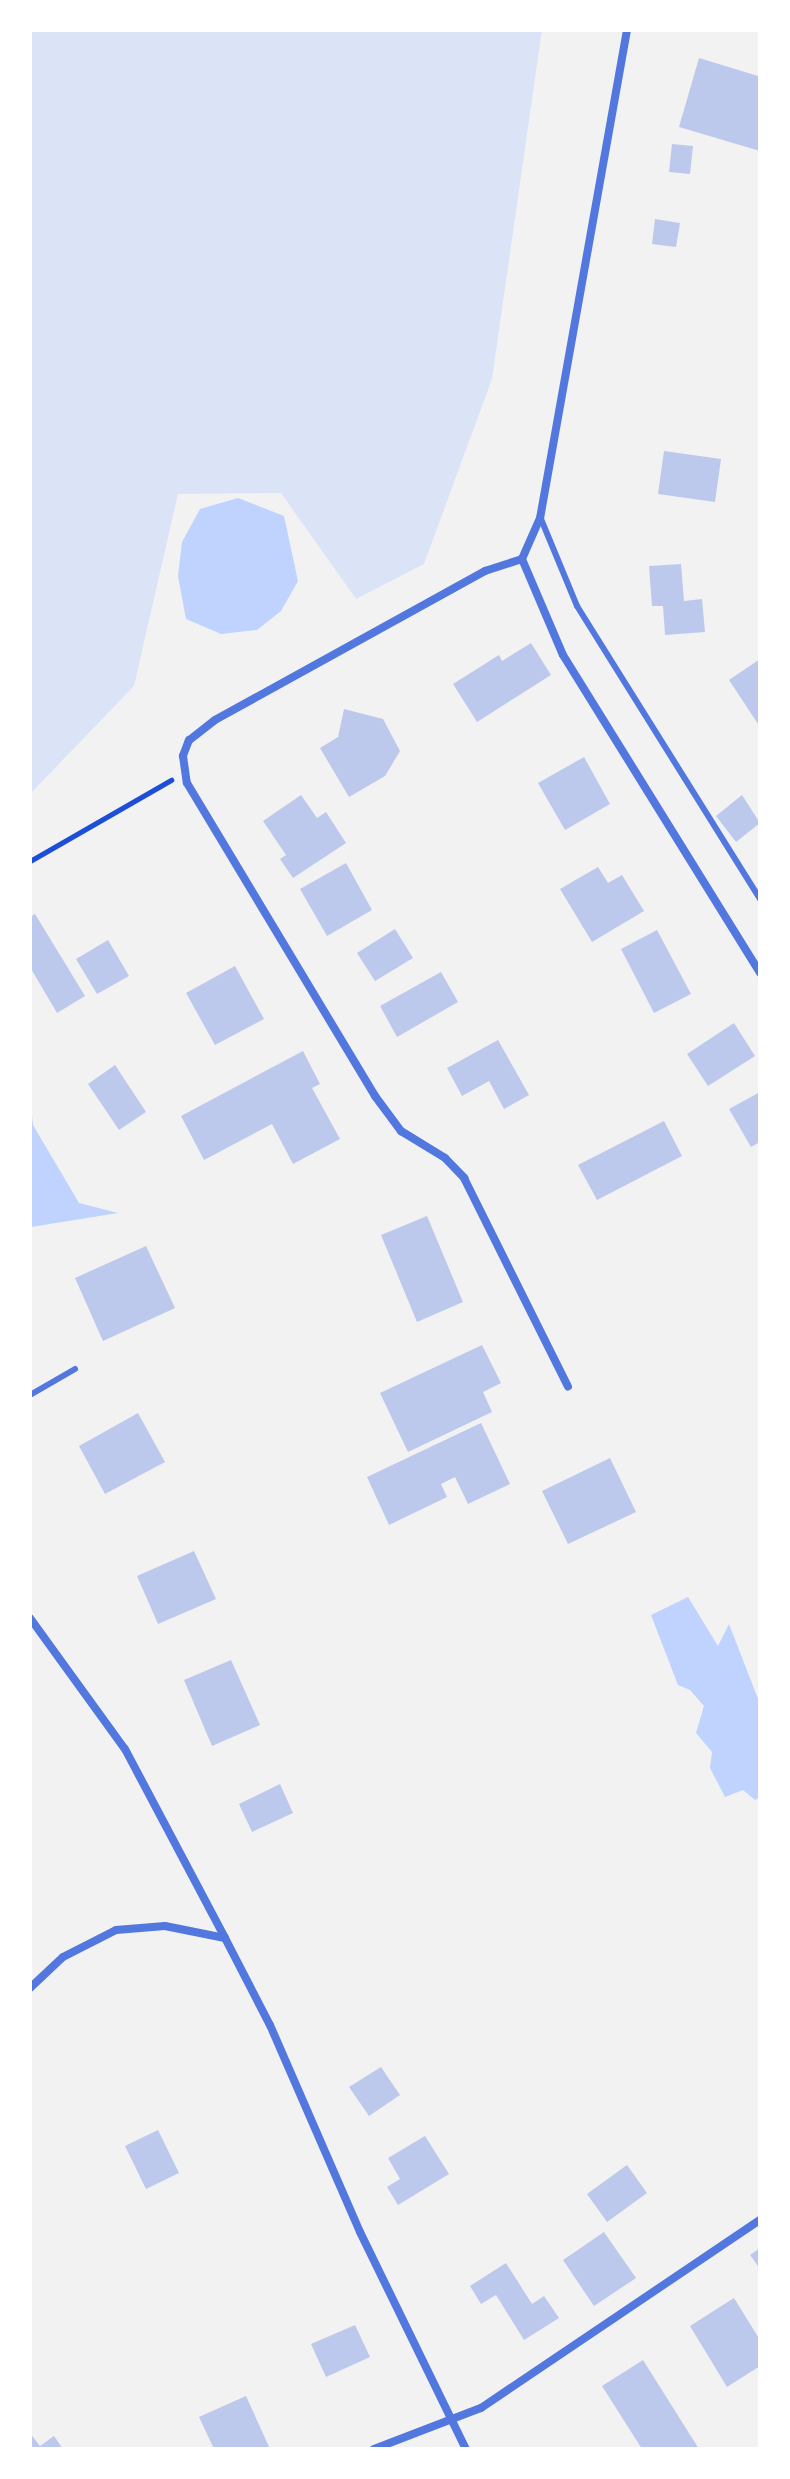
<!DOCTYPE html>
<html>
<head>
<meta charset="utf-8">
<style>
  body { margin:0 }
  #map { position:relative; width:790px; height:2479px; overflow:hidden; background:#f2f2f2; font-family:"Work Sans",sans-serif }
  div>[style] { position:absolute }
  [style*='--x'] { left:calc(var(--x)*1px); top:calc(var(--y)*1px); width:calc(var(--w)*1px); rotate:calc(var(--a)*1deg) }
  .green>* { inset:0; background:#dbe4f7 }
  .water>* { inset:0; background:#bfd3fe }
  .building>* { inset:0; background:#bdc9ec }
  .path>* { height:5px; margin:-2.5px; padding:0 2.5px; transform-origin:2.5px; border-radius:2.5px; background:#1d4ed8 }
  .service>* { height:6px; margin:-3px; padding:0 3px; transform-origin:3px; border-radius:3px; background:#5277de }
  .minor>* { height:8px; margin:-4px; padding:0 4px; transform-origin:4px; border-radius:4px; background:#5277de }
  span { translate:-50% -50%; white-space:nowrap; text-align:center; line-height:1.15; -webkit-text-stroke:6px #fff; paint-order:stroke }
  .frame { position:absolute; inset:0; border:32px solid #fff; pointer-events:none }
</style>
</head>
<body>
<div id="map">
  <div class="green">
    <div style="clip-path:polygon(30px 30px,542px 30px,492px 379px,424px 564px,356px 599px,281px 493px,178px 494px,134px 686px,30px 794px)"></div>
  </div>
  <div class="water">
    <div style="clip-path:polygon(238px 498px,284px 516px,298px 581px,281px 611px,257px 630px,221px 634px,186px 619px,178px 576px,182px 542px,200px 509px)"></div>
    <div style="clip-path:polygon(30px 1097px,33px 1125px,79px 1203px,118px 1213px,31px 1227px)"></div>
    <div style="clip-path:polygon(688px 1597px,718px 1646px,729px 1624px,760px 1704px,760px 1797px,755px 1800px,743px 1790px,725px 1797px,710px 1768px,712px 1752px,696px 1733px,704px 1706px,690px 1690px,678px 1685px,651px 1615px)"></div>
  </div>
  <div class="building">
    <div style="clip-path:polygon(699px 58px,758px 76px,760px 151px,679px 127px)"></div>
    <div style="clip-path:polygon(672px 144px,693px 146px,690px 174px,669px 172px)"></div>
    <div style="clip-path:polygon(655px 219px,680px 223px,676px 247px,652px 244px)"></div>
    <div style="clip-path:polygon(664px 451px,721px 459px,715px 502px,658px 494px)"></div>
    <div style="clip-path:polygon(681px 564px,684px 601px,702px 599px,705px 632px,665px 635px,663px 606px,652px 606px,649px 566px)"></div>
    <div style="clip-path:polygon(531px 643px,551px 675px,477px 722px,453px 684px,499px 655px,502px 661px)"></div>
    <div style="clip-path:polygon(760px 659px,760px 727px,729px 680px)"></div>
    <div style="clip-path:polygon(344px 709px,383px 719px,400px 751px,385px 776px,349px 797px,320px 748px,338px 737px)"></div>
    <div style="clip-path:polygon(584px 757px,610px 804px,565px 830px,538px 783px)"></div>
    <div style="clip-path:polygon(301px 795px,317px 818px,326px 812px,346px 843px,293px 878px,280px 859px,286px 855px,263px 821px)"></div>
    <div style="clip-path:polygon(742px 795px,760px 823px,736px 842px,716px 816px)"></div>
    <div style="clip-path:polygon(346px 863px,372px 910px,327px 936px,300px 889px)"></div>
    <div style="clip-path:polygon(598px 867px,608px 883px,622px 875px,644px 911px,592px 942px,560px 889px)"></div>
    <div style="clip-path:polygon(35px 914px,85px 996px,57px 1013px,30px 967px,30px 917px)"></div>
    <div style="clip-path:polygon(395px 929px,413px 958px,375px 981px,357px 953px)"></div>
    <div style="clip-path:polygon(657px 930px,691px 994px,654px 1013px,621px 949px)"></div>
    <div style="clip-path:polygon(108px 940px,129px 976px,97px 994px,76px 959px)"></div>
    <div style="clip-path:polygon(235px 966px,264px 1019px,215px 1045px,186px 993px)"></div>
    <div style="clip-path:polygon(441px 972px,458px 1002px,397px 1037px,380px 1006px)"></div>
    <div style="clip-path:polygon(734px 1023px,755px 1056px,708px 1086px,687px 1054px)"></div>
    <div style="clip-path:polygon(498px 1040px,529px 1095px,504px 1109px,489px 1081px,462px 1096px,447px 1068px)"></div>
    <div style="clip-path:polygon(303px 1051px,320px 1084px,312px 1088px,340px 1139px,293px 1164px,272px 1124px,204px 1160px,181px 1116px)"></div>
    <div style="clip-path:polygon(115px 1065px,146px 1112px,119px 1130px,88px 1084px)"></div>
    <div style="clip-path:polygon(760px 1092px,760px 1142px,751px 1147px,729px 1109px)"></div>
    <div style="clip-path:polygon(664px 1121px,682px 1156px,597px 1200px,578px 1165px)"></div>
    <div style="clip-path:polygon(427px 1216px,463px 1302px,417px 1322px,381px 1235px)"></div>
    <div style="clip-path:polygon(146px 1246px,175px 1308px,103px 1341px,75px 1278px)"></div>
    <div style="clip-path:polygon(482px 1345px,501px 1383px,483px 1392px,492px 1412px,408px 1452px,380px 1393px)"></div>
    <div style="clip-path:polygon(138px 1413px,165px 1462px,105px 1494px,79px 1446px)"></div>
    <div style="clip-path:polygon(481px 1423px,510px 1484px,468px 1504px,455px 1477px,441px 1484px,447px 1497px,389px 1525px,367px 1477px)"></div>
    <div style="clip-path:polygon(610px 1458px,636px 1512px,568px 1544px,542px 1491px)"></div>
    <div style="clip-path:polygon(194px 1551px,216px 1599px,158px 1624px,137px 1576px)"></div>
    <div style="clip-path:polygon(231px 1660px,260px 1725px,212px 1746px,184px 1680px)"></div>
    <div style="clip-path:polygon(280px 1784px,293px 1813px,252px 1832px,239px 1804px)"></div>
    <div style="clip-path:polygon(381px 2067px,400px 2095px,369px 2116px,349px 2087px)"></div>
    <div style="clip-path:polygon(158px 2130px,179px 2173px,146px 2189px,125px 2146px)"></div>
    <div style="clip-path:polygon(425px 2136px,449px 2174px,398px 2205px,387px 2187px,400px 2179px,388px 2158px)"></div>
    <div style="clip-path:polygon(627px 2165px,647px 2193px,607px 2222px,587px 2194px)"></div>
    <div style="clip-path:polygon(604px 2232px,636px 2278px,594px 2306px,563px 2260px)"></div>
    <div style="clip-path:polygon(760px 2248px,760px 2269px,750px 2255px)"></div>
    <div style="clip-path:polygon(506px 2263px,532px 2304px,544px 2296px,559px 2318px,524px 2340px,496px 2295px,481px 2304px,470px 2286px)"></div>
    <div style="clip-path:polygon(734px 2298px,760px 2340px,760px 2366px,727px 2387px,690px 2326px)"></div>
    <div style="clip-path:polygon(355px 2325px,370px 2357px,326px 2377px,311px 2344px)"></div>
    <div style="clip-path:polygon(643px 2360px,699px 2449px,642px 2449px,602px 2386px)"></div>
    <div style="clip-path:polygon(246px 2396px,270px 2449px,214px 2449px,199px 2417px)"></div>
    <div style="clip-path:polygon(30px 2433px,40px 2446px,54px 2436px,63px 2449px,30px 2449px)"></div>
  </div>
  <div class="path">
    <div style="--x:30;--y:861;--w:163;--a:-29.9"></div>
  </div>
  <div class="service">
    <div style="--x:541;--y:519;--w:94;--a:67.5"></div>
    <div style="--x:577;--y:606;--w:345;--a:58"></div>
    <div style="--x:30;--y:1395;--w:52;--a:-30"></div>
  </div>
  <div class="minor">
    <div style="--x:627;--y:30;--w:496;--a:100.1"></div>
    <div style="--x:540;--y:518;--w:45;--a:113.7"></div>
    <div style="--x:522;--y:559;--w:104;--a:66.9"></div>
    <div style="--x:563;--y:655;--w:374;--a:58.2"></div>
    <div style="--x:522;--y:559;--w:39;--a:162"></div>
    <div style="--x:485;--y:571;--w:308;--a:151.1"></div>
    <div style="--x:215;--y:720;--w:33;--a:142"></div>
    <div style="--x:189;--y:740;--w:17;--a:111"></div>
    <div style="--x:183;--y:756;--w:27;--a:82"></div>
    <div style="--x:187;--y:783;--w:365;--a:59"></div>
    <div style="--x:375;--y:1096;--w:44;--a:53.4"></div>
    <div style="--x:401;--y:1131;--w:52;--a:31.5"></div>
    <div style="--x:445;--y:1158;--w:28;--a:46"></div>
    <div style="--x:464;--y:1178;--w:233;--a:63.5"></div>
    <div style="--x:30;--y:1618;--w:162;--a:54.1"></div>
    <div style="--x:125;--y:1749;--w:214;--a:62.1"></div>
    <div style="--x:225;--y:1938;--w:98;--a:62.7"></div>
    <div style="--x:270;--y:2025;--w:226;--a:66.5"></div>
    <div style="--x:360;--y:2232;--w:242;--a:64"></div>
    <div style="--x:30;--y:1988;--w:45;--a:-43.2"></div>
    <div style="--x:63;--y:1957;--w:59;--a:-27"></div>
    <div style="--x:116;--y:1930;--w:49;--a:-4.7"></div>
    <div style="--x:165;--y:1926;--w:61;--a:11.3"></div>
    <div style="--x:374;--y:2449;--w:115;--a:-21"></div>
    <div style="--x:481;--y:2408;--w:336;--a:-34"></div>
  </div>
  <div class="frame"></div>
</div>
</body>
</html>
